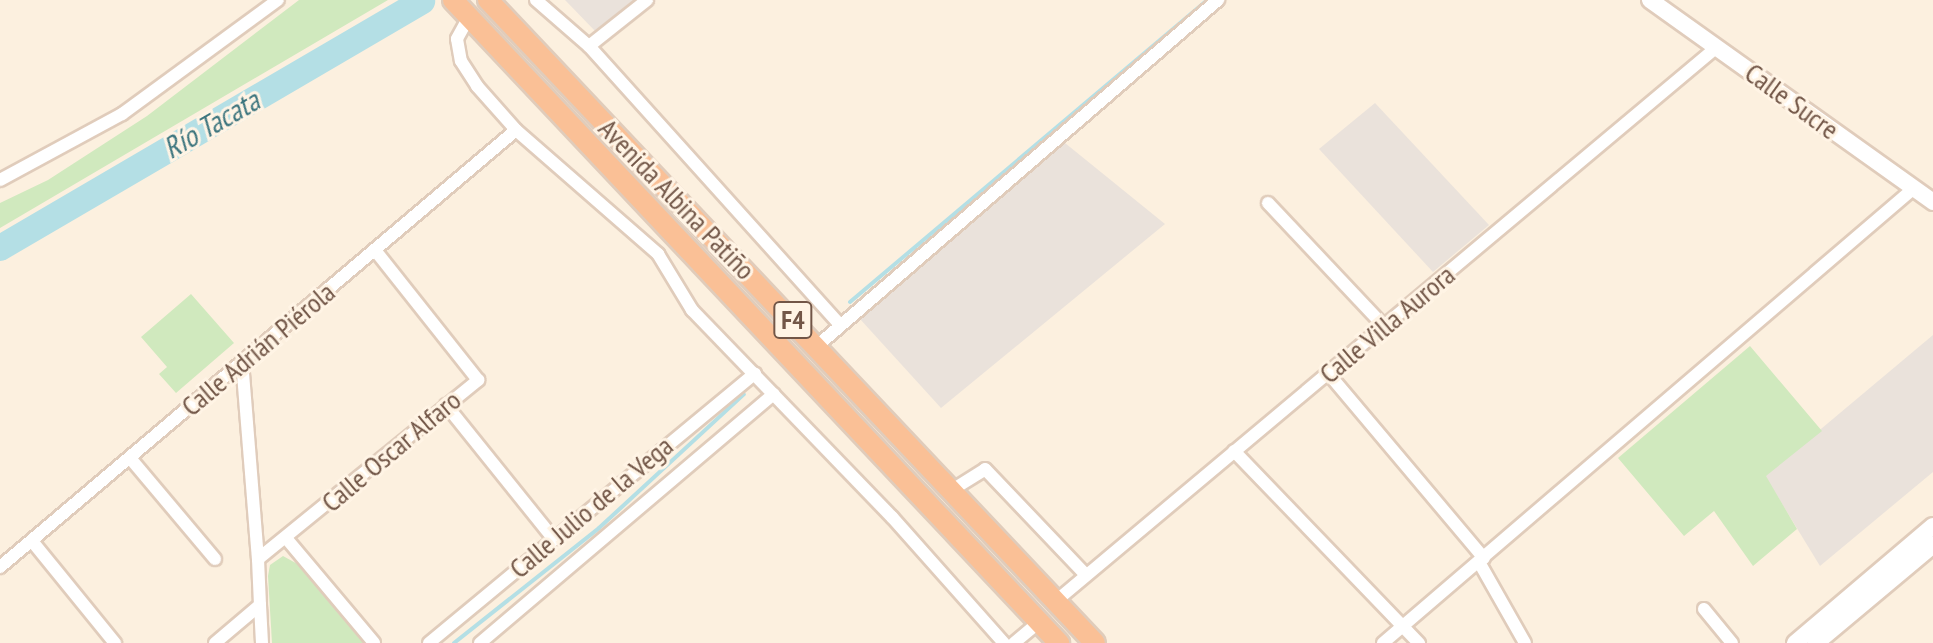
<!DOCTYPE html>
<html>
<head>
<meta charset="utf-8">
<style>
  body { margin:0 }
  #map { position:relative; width:1933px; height:643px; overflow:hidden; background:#fcf0df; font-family:"PT Sans Narrow",sans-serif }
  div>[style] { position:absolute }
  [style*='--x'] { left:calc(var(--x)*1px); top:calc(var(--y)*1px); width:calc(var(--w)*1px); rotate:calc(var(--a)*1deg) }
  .industrial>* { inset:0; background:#eae2db }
  .green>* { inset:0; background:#d0e9be }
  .stream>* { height:4px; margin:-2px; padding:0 2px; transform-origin:2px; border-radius:2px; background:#b4dfe5 }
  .river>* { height:26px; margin:-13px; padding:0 13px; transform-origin:13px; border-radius:13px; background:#b4dfe5 }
  .roads { filter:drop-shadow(2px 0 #e0ccbb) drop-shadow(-2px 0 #e0ccbb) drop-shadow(0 2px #e0ccbb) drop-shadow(0 -2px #e0ccbb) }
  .minor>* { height:12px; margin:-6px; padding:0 6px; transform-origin:6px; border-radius:6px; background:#fff }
  .secondary>* { height:16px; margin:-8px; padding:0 8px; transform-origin:8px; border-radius:8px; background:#fff }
  .trunk>* { height:20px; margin:-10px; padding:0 10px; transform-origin:10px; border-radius:10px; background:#fac096 }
  span { translate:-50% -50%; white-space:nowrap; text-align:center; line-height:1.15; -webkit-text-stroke:6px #fff4e5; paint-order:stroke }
  .shield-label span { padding:2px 6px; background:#fff4e5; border:2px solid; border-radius:6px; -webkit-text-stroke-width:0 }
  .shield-label { font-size:26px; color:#725647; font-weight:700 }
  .street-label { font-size:28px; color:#725647 }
  .water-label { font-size:30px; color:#3e767f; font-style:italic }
</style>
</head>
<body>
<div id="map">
  <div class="industrial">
    <div style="clip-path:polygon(565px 0,634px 0,596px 32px)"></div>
    <div style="clip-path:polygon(1375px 103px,1489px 225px,1433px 272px,1319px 149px)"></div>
    <div style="clip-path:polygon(1065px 143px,1165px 224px,941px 408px,860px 319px)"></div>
    <div style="clip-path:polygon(1933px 335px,1933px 472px,1820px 566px,1765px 476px)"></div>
  </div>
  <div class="green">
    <div style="clip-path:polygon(299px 0,388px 0,0 228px,0 203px,48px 180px,147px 116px)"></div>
    <div style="clip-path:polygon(191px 294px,234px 343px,176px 393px,159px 374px,167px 367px,141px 337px)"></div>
    <div style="clip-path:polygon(1750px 346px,1822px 431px,1766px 476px,1797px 529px,1753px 566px,1714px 511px,1684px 536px,1618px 458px)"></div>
    <div style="clip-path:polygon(283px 556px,303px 567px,364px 643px,272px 643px,268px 576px,270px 565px)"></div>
  </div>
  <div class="stream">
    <div style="--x:850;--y:302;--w:468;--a:-40.2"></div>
    <div style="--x:454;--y:643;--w:185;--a:-38.4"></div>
    <div style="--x:599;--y:528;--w:197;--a:-42.7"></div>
  </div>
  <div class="river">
    <div style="--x:0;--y:248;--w:489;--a:-30.3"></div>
  </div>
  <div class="roads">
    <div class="minor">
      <div style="--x:536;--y:0;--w:70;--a:41"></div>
      <div style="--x:589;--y:46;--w:375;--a:48"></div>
      <div style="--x:469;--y:17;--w:25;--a:119"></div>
      <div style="--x:457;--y:39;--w:22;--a:80"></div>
      <div style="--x:461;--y:61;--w:30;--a:57"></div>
      <div style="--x:477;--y:86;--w:59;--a:48.4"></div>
      <div style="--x:516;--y:130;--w:189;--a:41.1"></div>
      <div style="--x:658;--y:254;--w:66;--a:58.7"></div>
      <div style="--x:692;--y:310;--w:288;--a:46"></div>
      <div style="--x:892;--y:517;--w:169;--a:48.4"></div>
      <div style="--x:589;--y:46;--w:74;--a:-38.4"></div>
      <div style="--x:0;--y:180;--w:139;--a:-28.4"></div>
      <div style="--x:122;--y:114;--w:193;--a:-36.2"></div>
      <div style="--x:1268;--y:203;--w:169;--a:46.7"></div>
      <div style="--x:817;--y:346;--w:530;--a:-40.79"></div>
      <div style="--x:242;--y:361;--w:199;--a:85.4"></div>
      <div style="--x:1328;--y:373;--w:242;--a:49.9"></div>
      <div style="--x:446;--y:405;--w:169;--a:51.2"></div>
      <div style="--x:1234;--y:451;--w:267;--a:46.1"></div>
      <div style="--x:130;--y:458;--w:132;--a:49.9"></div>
      <div style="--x:952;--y:490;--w:39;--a:-32"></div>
      <div style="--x:985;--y:469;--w:145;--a:46.4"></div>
      <div style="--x:286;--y:538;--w:137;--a:50"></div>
      <div style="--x:32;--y:541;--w:132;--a:50.9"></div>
      <div style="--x:1479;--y:562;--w:93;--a:60.4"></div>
      <div style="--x:0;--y:567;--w:676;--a:-40.26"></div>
      <div style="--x:1056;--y:601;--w:862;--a:-39.97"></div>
      <div style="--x:260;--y:605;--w:38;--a:87"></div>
      <div style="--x:1704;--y:609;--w:44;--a:50.5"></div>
      <div style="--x:215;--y:643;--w:59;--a:-40.2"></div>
      <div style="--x:260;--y:605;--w:46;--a:-92.5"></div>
      <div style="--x:258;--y:559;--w:284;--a:-39.1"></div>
      <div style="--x:478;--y:380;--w:166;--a:-128.4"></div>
      <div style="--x:429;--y:643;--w:423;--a:-39.6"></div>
      <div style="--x:480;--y:643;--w:385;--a:-40.3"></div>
      <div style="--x:1014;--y:643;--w:33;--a:-40"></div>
      <div style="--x:1383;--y:643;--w:699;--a:-40.59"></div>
    </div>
    <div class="secondary">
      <div style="--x:1650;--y:0;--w:348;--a:35.5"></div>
      <div style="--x:1795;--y:643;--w:181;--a:-40.3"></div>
      <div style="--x:1816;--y:643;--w:153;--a:-39.9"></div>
    </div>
    <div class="trunk">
      <div style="--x:453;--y:0;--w:884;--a:46.7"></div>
      <div style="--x:488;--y:0;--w:884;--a:46.65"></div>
    </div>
  </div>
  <div class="shield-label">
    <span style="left:793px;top:320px">F4</span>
  </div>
  <div class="street-label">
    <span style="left:1792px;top:101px;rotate:36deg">Calle Sucre</span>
    <span style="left:677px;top:199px;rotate:46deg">Avenida Albina Patiño</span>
    <span style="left:1387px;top:324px;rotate:-40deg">Calle Villa Aurora</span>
    <span style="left:258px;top:349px;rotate:-40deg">Calle Adrián Piérola</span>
    <span style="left:391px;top:451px;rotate:-40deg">Calle Oscar Alfaro</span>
    <span style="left:591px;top:507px;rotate:-40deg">Calle Julio de la Vega</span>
  </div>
  <div class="water-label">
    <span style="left:211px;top:124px;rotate:-30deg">Río Tacata</span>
  </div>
</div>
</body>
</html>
